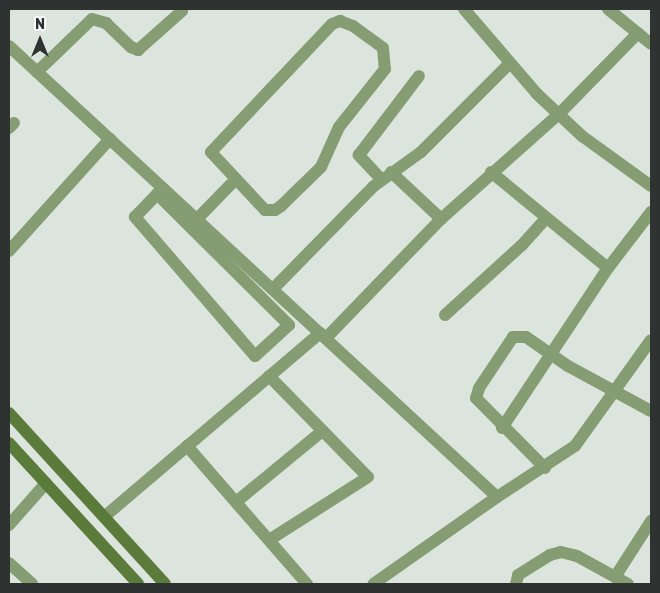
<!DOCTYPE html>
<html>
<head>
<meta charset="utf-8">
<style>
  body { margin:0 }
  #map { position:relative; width:660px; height:593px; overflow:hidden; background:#dbe5de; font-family:Rubik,sans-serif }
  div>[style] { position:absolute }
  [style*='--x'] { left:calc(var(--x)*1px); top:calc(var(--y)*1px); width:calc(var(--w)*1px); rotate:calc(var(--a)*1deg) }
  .street>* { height:12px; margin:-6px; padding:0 6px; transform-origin:6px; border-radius:6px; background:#869d73 }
  .secondary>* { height:12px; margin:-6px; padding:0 6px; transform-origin:6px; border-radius:6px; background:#5b7b3b }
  span { translate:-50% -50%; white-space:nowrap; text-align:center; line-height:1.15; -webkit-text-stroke:4px #fff; paint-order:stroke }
  .frame { position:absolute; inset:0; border:10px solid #2e3230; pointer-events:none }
  .north { position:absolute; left:15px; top:15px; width:50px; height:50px; -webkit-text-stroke:4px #fff; paint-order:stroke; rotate:0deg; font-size:14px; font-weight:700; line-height:20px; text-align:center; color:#2e3230 }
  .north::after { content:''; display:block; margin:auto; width:18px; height:22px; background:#2e3230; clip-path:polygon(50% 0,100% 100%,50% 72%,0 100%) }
</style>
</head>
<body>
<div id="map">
  <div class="street">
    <div style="--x:464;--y:9;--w:112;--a:49.3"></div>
    <div style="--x:537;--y:94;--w:62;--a:43"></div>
    <div style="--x:582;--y:136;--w:85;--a:35.9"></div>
    <div style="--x:608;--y:9;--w:55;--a:39.1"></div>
    <div style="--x:340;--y:21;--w:14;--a:21"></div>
    <div style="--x:353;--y:26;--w:37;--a:36"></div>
    <div style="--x:383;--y:48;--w:21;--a:85"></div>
    <div style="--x:385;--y:69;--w:74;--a:128.4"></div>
    <div style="--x:339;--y:127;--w:44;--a:114.2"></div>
    <div style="--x:321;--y:167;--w:56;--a:135.7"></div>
    <div style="--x:281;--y:206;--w:7;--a:146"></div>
    <div style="--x:275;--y:210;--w:10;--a:180"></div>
    <div style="--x:265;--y:210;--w:79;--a:-133"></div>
    <div style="--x:211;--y:152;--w:176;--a:-46.6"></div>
    <div style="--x:332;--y:24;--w:9;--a:-21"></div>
    <div style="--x:9;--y:46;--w:664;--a:42.74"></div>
    <div style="--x:497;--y:497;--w:151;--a:144.9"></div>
    <div style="--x:37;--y:72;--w:76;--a:-43.9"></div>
    <div style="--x:92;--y:19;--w:15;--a:16"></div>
    <div style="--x:106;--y:23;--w:35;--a:44"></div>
    <div style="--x:131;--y:47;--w:8;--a:23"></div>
    <div style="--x:138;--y:50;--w:59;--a:-41.6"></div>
    <div style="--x:9;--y:128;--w:7;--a:-45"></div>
    <div style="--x:391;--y:172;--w:69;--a:43.2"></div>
    <div style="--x:491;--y:172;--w:151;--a:39.4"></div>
    <div style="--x:381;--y:179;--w:33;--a:-133"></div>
    <div style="--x:359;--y:155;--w:99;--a:-52.8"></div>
    <div style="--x:157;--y:194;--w:186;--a:44.8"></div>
    <div style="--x:289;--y:325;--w:46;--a:137.6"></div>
    <div style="--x:255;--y:356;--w:184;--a:-130.8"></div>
    <div style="--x:135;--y:217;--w:40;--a:-46"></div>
    <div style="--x:197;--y:219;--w:56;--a:-45.7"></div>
    <div style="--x:9;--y:251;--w:151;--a:-48"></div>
    <div style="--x:273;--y:289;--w:144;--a:-45.6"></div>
    <div style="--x:374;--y:186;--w:58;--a:-35.9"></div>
    <div style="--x:421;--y:152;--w:124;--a:-45"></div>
    <div style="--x:445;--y:315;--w:104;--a:-42.3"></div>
    <div style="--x:522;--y:245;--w:36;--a:-48"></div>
    <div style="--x:326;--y:338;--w:165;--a:-46"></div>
    <div style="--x:441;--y:219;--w:158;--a:-41.7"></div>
    <div style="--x:559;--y:114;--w:113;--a:-45.7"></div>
    <div style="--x:269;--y:376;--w:141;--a:45.6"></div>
    <div style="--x:368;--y:477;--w:117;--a:147.5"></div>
    <div style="--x:502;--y:428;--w:192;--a:-56.5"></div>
    <div style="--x:608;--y:268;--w:71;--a:-52.5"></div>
    <div style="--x:187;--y:446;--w:183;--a:49"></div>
    <div style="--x:545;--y:468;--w:98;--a:-134.6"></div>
    <div style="--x:476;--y:398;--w:10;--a:-73"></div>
    <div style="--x:479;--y:388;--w:61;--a:-56.3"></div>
    <div style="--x:513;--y:337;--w:13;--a:0"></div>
    <div style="--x:526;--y:337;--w:51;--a:34.6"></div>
    <div style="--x:568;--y:366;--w:94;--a:28.5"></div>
    <div style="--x:497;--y:497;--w:93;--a:-33.2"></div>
    <div style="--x:575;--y:446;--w:130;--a:-54.4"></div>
    <div style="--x:236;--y:502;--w:112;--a:-39.5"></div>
    <div style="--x:104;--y:517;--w:284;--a:-40.4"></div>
    <div style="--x:9;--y:525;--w:56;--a:-48.6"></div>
    <div style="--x:9;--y:563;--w:31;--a:42"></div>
    <div style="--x:615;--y:577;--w:67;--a:-57.3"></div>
    <div style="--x:516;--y:584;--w:9;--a:-77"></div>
    <div style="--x:518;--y:575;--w:38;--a:-32"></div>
    <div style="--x:550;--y:555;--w:11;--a:-15"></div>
    <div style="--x:561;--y:552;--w:16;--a:14"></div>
    <div style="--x:577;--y:556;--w:58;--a:28.8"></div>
  </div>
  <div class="secondary">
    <div style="--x:9;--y:413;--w:231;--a:47.6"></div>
    <div style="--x:9;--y:443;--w:191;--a:47.5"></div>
  </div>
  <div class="frame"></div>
  <div class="north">N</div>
</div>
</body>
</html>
